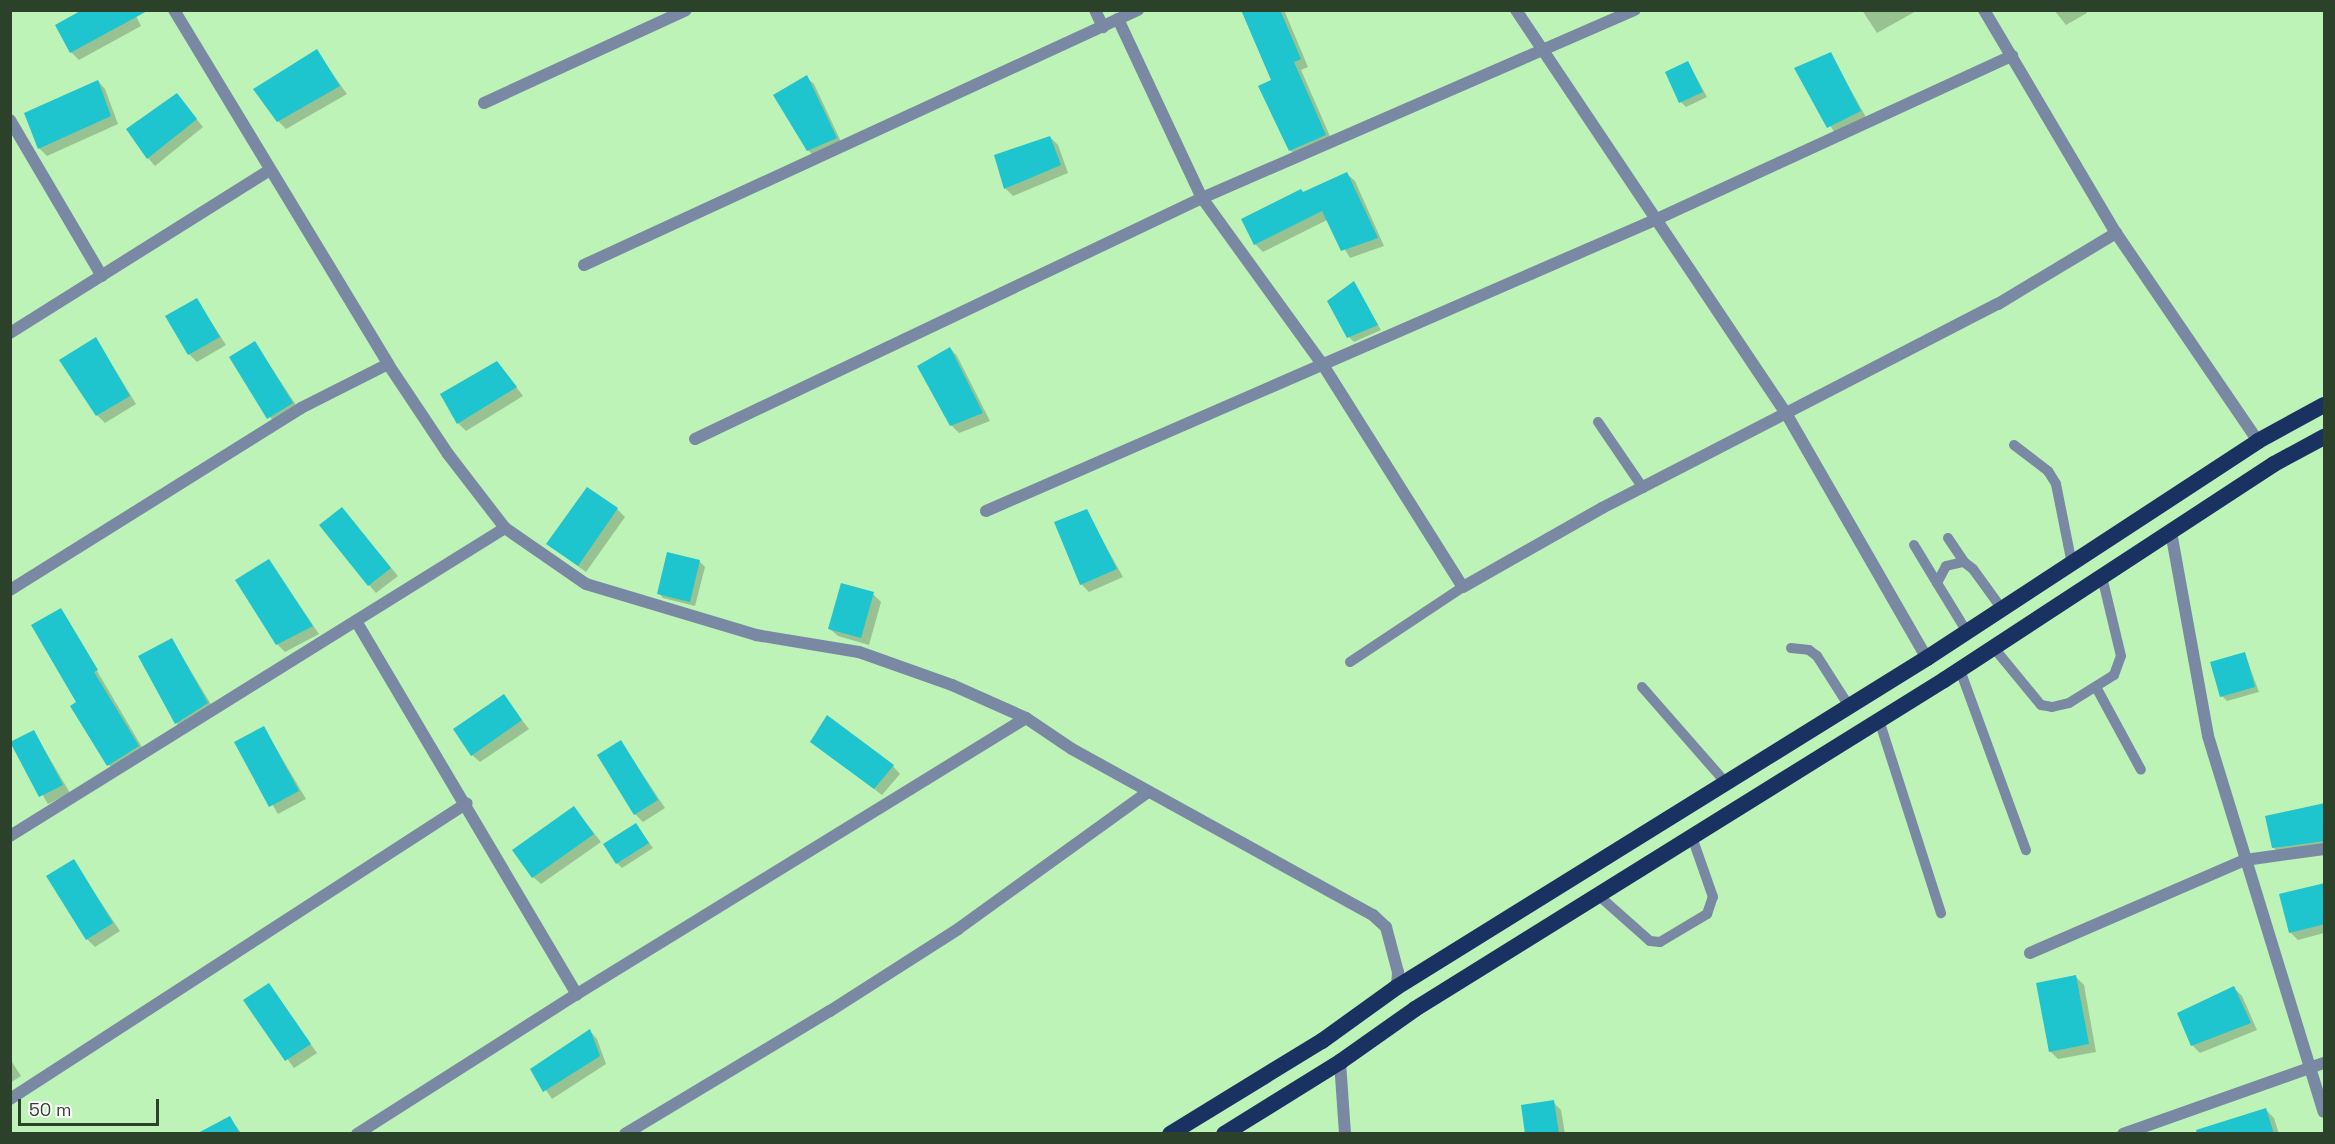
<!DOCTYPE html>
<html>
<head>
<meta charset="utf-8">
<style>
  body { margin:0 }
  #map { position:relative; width:2335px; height:1144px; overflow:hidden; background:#bef3b7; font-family:"Space Grotesk",sans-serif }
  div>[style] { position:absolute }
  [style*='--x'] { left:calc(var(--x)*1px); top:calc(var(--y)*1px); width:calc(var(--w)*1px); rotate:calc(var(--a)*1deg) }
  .shadow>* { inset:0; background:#0003 }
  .building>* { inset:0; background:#1ec4ce }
  .service>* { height:10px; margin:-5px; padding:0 5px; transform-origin:5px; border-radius:5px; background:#7a89a3 }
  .minor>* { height:12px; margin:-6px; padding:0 6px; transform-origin:6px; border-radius:6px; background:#7a89a3 }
  .trunk>* { height:16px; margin:-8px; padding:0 8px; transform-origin:8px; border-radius:8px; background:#1a3262 }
  span { translate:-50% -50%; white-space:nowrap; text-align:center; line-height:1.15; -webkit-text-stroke:4.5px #fff; paint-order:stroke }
  .frame { position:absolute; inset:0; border:12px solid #2c4129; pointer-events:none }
  .scale { position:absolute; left:18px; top:1099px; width:141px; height:27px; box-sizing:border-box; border:3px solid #2c4129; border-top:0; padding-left:8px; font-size:18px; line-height:21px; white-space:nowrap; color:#2c4129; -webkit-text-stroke:4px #fff; paint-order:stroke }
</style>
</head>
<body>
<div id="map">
  <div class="shadow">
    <div style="clip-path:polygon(133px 10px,141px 26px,79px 60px,71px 52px)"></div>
    <div style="clip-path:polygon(1242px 10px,1284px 10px,1308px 67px,1301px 70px,1333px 143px,1298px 158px,1290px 150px,1273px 81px)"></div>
    <div style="clip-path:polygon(1862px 10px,1918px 10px,1877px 33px)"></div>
    <div style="clip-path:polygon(2054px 10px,2086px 10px,2087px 13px,2066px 25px)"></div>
    <div style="clip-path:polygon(316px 51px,347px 94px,286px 129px,278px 121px)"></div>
    <div style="clip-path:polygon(1830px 53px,1867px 119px,1836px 135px,1796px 69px)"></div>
    <div style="clip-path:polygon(1688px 62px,1707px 97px,1686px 107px,1681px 102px)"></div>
    <div style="clip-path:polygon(806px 77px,814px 84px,843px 146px,816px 158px,808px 150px)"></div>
    <div style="clip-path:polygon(98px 81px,105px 89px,118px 124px,47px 156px,39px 148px)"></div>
    <div style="clip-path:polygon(177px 95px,203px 127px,155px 166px,148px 158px)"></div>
    <div style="clip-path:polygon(1050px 137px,1058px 145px,1068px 173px,1013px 196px,1005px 188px)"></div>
    <div style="clip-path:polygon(1347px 174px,1355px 181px,1384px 246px,1350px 258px,1327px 220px,1263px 252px,1255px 244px,1304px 194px)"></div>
    <div style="clip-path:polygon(1354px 283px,1381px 330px,1354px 342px,1349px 337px)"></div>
    <div style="clip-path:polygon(197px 300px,226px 345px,197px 362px,189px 354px)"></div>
    <div style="clip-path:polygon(96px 339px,136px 404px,105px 423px,97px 415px)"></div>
    <div style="clip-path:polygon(255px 343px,300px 411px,276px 426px,231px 357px)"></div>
    <div style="clip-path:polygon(950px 348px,957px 356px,990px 421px,959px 433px,951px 425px)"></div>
    <div style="clip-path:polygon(504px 371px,523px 396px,466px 431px,458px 423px)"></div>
    <div style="clip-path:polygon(617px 509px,625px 517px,586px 572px,548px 544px)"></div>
    <div style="clip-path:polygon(1086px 511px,1123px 577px,1089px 592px,1081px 584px)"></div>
    <div style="clip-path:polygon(349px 517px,398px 576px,376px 593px,369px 585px)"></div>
    <div style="clip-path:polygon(668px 554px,700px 562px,705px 567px,695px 606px,663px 598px,659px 593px)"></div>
    <div style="clip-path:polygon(269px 561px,319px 634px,285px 652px,277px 644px)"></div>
    <div style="clip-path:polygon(873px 594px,881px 602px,869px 645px,838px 636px,830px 629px)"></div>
    <div style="clip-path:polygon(61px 610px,146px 754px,116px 772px,109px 765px,78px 703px)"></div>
    <div style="clip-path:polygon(172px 640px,215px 711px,184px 730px,176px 723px)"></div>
    <div style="clip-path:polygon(2245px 654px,2259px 692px,2227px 701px,2222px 696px)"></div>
    <div style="clip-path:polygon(503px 696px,529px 729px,480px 762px,472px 755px)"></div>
    <div style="clip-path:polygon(264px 728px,306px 799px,278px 814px,236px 743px)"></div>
    <div style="clip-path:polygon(34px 732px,70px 793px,48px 804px,12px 743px)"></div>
    <div style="clip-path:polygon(621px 742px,665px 808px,643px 822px,635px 814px)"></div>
    <div style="clip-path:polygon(812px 742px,893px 766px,900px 774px,882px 795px)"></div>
    <div style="clip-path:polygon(2324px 805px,2324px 850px,2281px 855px,2273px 847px)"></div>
    <div style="clip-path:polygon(574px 808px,601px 842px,541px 884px,533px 877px)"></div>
    <div style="clip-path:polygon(636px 825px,653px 848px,622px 868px,617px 863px)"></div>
    <div style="clip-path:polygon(73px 861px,120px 931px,95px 947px,87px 939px)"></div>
    <div style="clip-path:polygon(2324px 884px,2324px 933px,2298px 940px,2290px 932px)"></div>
    <div style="clip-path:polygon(2076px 977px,2084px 985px,2096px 1052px,2058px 1059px,2050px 1051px)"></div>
    <div style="clip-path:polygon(268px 985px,317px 1053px,294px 1068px,245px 1001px)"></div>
    <div style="clip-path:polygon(2234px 988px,2242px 996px,2257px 1030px,2200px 1053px,2192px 1045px)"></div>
    <div style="clip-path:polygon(590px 1031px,597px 1039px,606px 1064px,552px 1099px,532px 1070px)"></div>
    <div style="clip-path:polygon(10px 1059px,21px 1076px,10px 1083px)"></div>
    <div style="clip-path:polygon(1553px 1102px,1561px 1110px,1565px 1134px,1526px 1134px)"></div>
    <div style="clip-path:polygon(2266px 1110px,2274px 1118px,2279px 1134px,2222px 1134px)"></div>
    <div style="clip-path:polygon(230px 1118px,242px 1134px,199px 1134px)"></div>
  </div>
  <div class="building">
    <div style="clip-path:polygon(82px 10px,149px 10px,70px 53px,55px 25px)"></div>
    <div style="clip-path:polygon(1241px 10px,1280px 10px,1301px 59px,1294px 62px,1326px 135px,1289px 151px,1258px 86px,1271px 80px)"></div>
    <div style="clip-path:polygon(317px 49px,340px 86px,277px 122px,253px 89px)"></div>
    <div style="clip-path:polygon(1831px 52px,1861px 111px,1827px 128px,1794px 68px)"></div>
    <div style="clip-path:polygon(1688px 61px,1703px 92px,1679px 103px,1665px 72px)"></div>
    <div style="clip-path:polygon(807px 75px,837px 138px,807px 151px,773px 95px)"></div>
    <div style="clip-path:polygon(98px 80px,111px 116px,38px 149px,24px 113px)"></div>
    <div style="clip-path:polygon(177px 93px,197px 119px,147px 159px,126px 129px)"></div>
    <div style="clip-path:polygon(1050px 136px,1061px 165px,1004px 189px,994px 155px)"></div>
    <div style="clip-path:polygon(1347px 172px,1378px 238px,1341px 251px,1322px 211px,1254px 245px,1241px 219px,1301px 189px,1303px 192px)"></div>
    <div style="clip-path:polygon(1354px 281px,1378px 325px,1347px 338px,1327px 301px)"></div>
    <div style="clip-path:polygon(197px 298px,220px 337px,188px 355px,165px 316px)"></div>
    <div style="clip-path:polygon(96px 337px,130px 396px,96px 416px,59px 360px)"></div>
    <div style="clip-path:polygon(255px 341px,293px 403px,267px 419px,229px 357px)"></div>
    <div style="clip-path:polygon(950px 347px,983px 413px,950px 426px,917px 366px)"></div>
    <div style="clip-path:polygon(497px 361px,517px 387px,457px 424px,440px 394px)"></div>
    <div style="clip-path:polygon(587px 487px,618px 508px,578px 566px,546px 544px)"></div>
    <div style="clip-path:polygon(342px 507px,391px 568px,368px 586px,319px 525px)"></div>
    <div style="clip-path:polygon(1087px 509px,1117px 569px,1080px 585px,1054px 522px)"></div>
    <div style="clip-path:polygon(667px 552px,700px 560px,690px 602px,657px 594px)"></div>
    <div style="clip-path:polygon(269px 559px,313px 626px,276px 645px,235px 580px)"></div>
    <div style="clip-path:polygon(841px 583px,874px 592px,861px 638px,828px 629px)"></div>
    <div style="clip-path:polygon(61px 608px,98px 670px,94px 672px,139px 746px,107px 766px,70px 706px,76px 702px,31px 625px)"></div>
    <div style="clip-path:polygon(172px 638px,208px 703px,175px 724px,138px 656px)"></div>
    <div style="clip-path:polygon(2245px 652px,2255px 687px,2220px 697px,2210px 662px)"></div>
    <div style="clip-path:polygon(504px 694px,522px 720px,471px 756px,453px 729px)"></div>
    <div style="clip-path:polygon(827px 715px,894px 765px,874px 789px,810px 742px)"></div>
    <div style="clip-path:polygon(264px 726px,299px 791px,269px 807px,234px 742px)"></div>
    <div style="clip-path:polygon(34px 730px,63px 785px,39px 797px,10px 742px)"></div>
    <div style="clip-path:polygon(621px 740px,658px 800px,634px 815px,597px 755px)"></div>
    <div style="clip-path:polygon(2325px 803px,2325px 841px,2272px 848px,2265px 816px)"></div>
    <div style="clip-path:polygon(574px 806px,594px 834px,532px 878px,512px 850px)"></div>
    <div style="clip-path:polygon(636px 823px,649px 843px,616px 864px,603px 844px)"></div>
    <div style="clip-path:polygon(74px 859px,113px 923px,86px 940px,46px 876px)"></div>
    <div style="clip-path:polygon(2325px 883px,2325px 924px,2289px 933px,2279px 894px)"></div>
    <div style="clip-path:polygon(2076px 975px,2089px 1044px,2049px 1052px,2036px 983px)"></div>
    <div style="clip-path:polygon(269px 983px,311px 1044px,285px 1061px,243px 1000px)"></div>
    <div style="clip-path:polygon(2234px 986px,2251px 1023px,2191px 1046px,2177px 1013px)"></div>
    <div style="clip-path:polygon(590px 1029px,600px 1056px,543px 1092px,530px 1069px)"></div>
    <div style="clip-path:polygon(1554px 1100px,1559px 1134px,1525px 1134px,1521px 1105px)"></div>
    <div style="clip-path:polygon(2266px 1108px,2274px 1134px,2197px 1134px,2196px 1130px)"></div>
    <div style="clip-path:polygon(230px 1116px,240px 1134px,196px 1134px)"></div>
  </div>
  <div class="service">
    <div style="--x:1598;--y:422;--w:80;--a:55.7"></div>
    <div style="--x:2014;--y:445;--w:43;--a:37.4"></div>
    <div style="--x:2048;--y:471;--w:15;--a:58"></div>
    <div style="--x:2056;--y:484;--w:82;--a:78.7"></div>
    <div style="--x:1948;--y:538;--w:29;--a:56"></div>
    <div style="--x:1914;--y:545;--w:44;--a:58.8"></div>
    <div style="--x:1967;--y:632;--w:57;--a:-121.5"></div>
    <div style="--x:1937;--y:583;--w:19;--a:-62"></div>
    <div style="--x:1946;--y:566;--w:18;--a:-13"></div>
    <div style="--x:1964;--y:562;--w:11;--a:38"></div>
    <div style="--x:1973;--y:569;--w:49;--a:54.1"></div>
    <div style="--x:1791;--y:648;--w:18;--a:6"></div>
    <div style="--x:1809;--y:650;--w:10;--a:37"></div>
    <div style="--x:1817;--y:656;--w:59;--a:57.4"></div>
    <div style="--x:1994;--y:648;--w:74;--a:50.5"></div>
    <div style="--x:2041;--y:705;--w:11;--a:10"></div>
    <div style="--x:2052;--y:707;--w:17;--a:-13"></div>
    <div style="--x:2069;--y:703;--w:53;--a:-31.9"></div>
    <div style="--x:2114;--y:675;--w:20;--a:-70"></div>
    <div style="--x:2121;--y:656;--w:81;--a:-103.5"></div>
    <div style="--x:1350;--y:662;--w:136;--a:-33.6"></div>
    <div style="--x:1960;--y:670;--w:192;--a:69.9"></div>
    <div style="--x:1642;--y:687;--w:128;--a:48.8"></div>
    <div style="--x:2096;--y:687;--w:94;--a:61.5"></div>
    <div style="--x:1879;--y:720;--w:203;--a:72.2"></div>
    <div style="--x:1598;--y:895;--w:69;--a:41.5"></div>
    <div style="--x:1650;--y:941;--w:10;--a:6"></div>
    <div style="--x:1660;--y:942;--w:55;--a:-30.8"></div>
    <div style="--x:1707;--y:914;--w:18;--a:-71"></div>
    <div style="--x:1713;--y:897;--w:64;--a:-109.3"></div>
  </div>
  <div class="minor">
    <div style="--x:174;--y:10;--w:414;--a:58.8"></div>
    <div style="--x:388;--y:364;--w:108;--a:56.3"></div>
    <div style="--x:448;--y:454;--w:93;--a:52.4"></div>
    <div style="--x:505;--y:528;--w:98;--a:34.7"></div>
    <div style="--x:586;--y:584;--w:177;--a:16.7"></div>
    <div style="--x:756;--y:635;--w:104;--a:9.4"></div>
    <div style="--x:859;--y:652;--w:99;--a:19.5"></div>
    <div style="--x:952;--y:685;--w:81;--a:24"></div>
    <div style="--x:1026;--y:718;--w:55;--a:34"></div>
    <div style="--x:1072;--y:749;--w:344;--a:28.9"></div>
    <div style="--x:1373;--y:915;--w:18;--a:43"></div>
    <div style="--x:1386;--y:927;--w:47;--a:75.1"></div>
    <div style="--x:1398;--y:972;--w:15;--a:94"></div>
    <div style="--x:1095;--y:10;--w:19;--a:65"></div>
    <div style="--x:1516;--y:10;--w:487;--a:56.2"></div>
    <div style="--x:1787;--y:415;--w:280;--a:60.1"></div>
    <div style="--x:1984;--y:10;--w:259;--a:59.4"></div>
    <div style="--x:2116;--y:233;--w:252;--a:55.7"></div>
    <div style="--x:1118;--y:19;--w:198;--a:64.9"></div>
    <div style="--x:1202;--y:198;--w:206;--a:54.1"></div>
    <div style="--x:1323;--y:365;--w:262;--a:57.8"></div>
    <div style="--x:1463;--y:587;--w:160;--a:-29.6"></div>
    <div style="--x:1602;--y:508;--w:445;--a:-27.3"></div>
    <div style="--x:1998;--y:304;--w:138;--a:-31"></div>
    <div style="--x:484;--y:103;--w:222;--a:-24.7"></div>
    <div style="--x:10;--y:120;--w:181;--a:59.5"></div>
    <div style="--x:584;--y:265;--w:610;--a:-24.72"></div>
    <div style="--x:10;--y:333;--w:305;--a:-32.1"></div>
    <div style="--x:695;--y:439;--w:561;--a:-25.42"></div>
    <div style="--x:1202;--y:198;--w:472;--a:-23.5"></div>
    <div style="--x:986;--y:511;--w:732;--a:-23.52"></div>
    <div style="--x:1657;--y:219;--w:391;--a:-24.7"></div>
    <div style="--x:2171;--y:532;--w:207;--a:79.7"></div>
    <div style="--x:2208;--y:736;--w:393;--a:72.9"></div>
    <div style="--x:10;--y:590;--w:343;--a:-32"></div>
    <div style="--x:301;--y:408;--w:97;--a:-26.8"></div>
    <div style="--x:356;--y:621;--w:434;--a:59.4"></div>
    <div style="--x:10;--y:836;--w:583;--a:-31.89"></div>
    <div style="--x:2030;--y:953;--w:234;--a:-23.4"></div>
    <div style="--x:2245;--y:860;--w:80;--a:-7.9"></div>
    <div style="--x:1340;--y:1062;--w:72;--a:86"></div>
    <div style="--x:10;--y:1099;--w:544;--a:-32.93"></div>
    <div style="--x:357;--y:1134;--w:261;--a:-32.5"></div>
    <div style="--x:577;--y:994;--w:527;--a:-31.58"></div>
    <div style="--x:625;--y:1134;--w:239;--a:-31"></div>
    <div style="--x:830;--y:1011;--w:152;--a:-32.6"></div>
    <div style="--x:958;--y:929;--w:234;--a:-35.8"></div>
    <div style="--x:2123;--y:1134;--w:213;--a:-19.5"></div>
  </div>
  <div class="trunk">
    <div style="--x:1170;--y:1134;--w:178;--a:-31.5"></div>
    <div style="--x:1322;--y:1041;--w:92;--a:-35.8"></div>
    <div style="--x:1397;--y:987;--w:624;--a:-31.83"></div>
    <div style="--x:1927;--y:658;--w:396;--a:-33.2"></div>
    <div style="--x:2258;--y:441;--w:75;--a:-28.6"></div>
    <div style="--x:1224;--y:1134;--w:137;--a:-31.8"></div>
    <div style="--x:1340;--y:1062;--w:92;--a:-35.2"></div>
    <div style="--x:1415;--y:1009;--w:623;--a:-31.88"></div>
    <div style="--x:1944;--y:680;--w:394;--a:-33.2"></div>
    <div style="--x:2274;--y:464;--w:57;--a:-28.4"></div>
  </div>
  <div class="frame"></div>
  <div class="scale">50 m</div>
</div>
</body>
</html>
